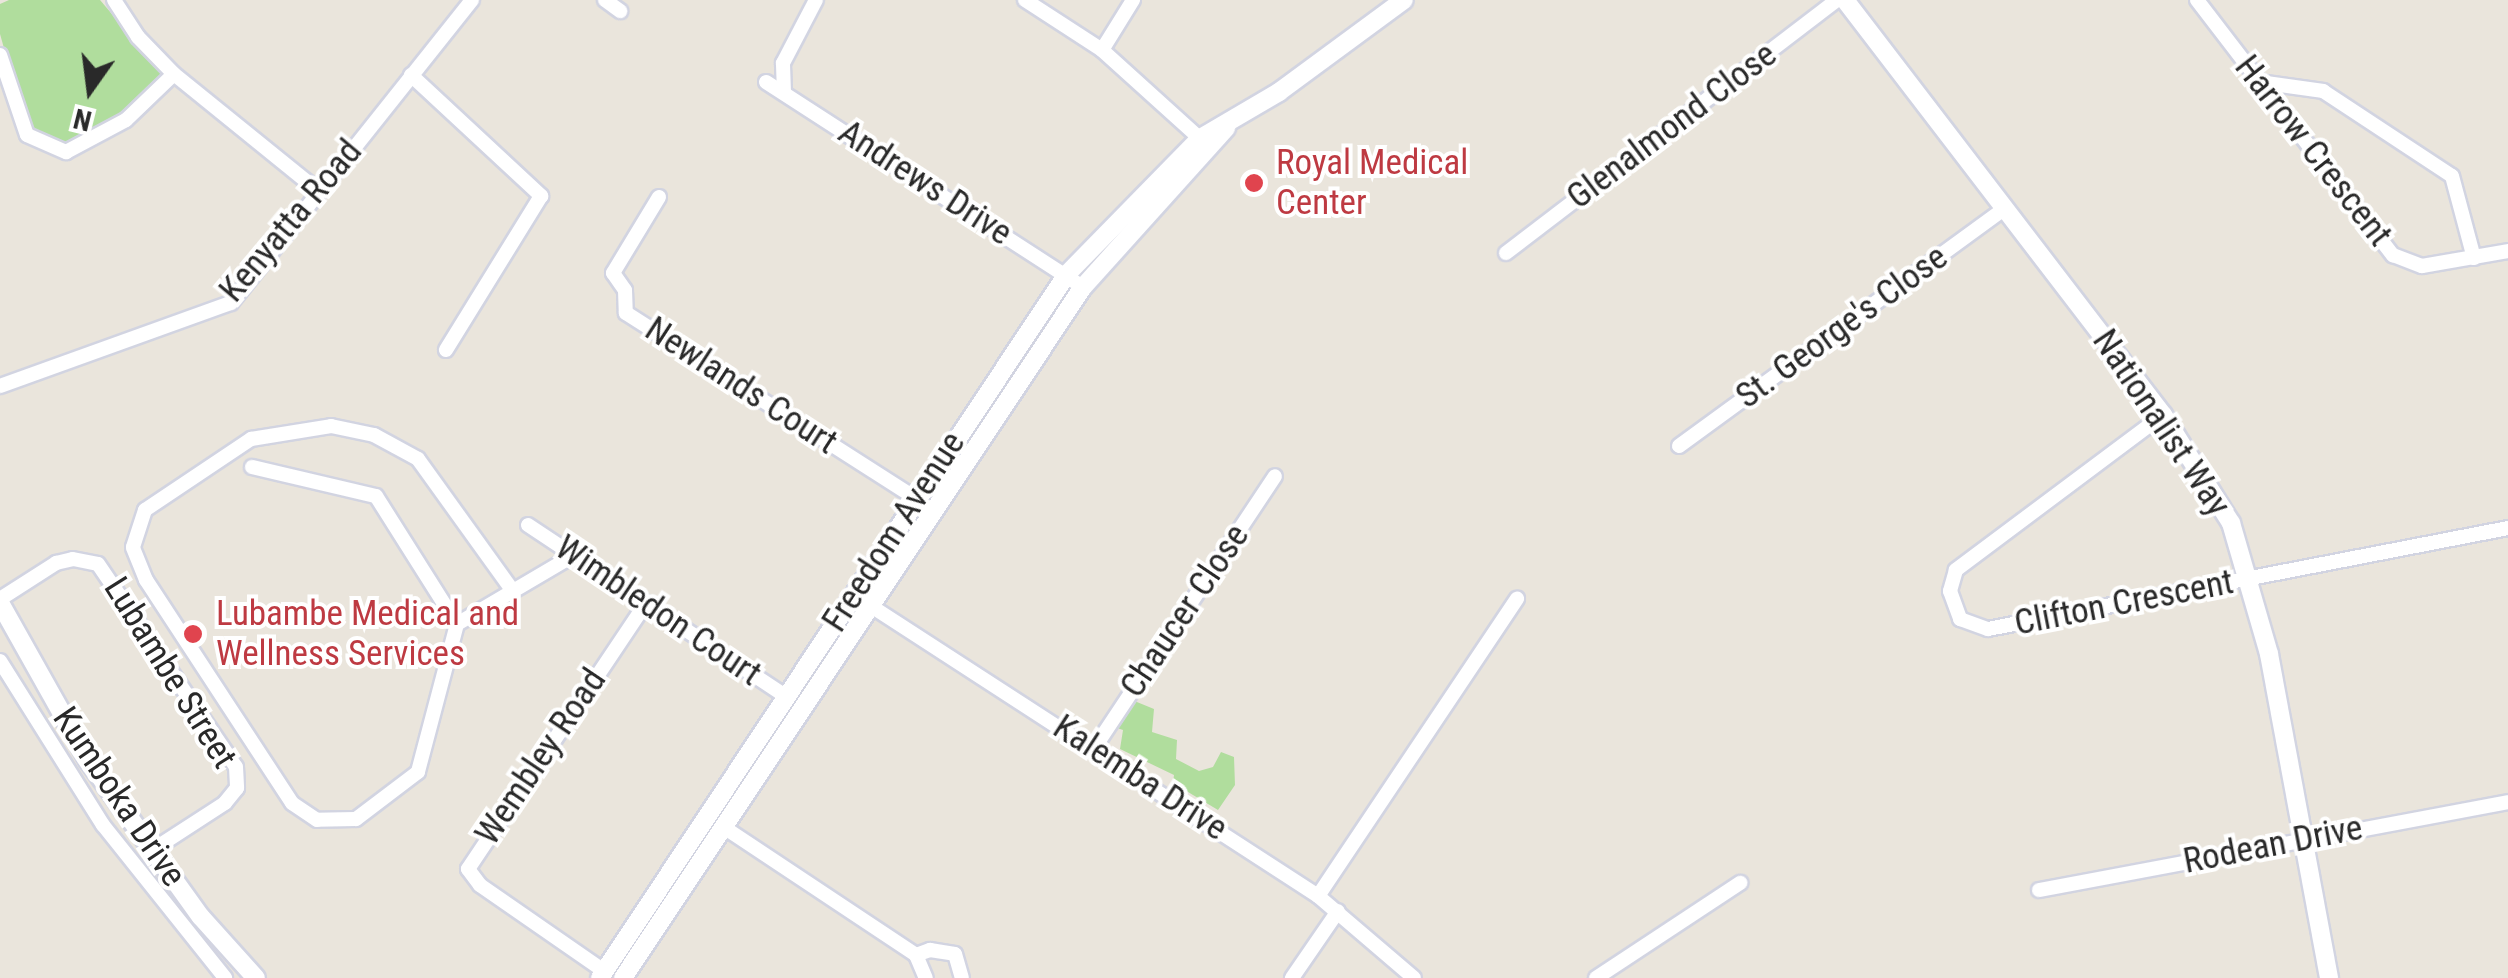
<!DOCTYPE html>
<html>
<head>
<meta charset="utf-8">
<style>
  body { margin:0 }
  #map { position:relative; width:2508px; height:978px; overflow:hidden; background:#eae5dc; font-family:"Roboto Condensed",sans-serif }
  div>[style] { position:absolute }
  [style*='--x'] { left:calc(var(--x)*1px); top:calc(var(--y)*1px); width:calc(var(--w)*1px); rotate:calc(var(--a)*1deg) }
  .green>* { inset:0; background:#b0dd9d }
  .roads { filter:drop-shadow(2px 0 #d2d4e1) drop-shadow(-2px 0 #d2d4e1) drop-shadow(0 2px #d2d4e1) drop-shadow(0 -2px #d2d4e1) }
  .street>* { height:14px; margin:-7px; padding:0 7px; transform-origin:7px; border-radius:7px; background:#fff }
  .secondary>* { height:18px; margin:-9px; padding:0 9px; transform-origin:9px; border-radius:9px; background:#fff }
  .dots>* { width:28px; height:28px; translate:-50% -50%; box-sizing:border-box; border:5px solid #fff; border-radius:50% }
  span { translate:-50% -50%; white-space:nowrap; text-align:center; line-height:1.15; -webkit-text-stroke:8px #fff; paint-order:stroke }
  .street-label { font-size:35px; color:#292929 }
  .health-label { font-size:35px; color:#be3a42 }
  .left { translate:0 -50%; text-align:left }
  .north { position:absolute; left:40px; top:40px; width:100px; height:100px; -webkit-text-stroke:8px #fff; paint-order:stroke; rotate:194deg; font-size:28px; font-weight:700; line-height:40px; text-align:center; color:#292929 }
  .north::after { content:''; display:block; margin:auto; width:35px; height:45px; background:#292929; clip-path:polygon(50% 0,100% 100%,50% 72%,0 100%) }
</style>
</head>
<body>
<div id="map">
  <div class="green">
    <div style="clip-path:polygon(9px 0,100px 0,163px 74px,131px 112px,66px 148px,28px 133px,0 34px,0 4px)"></div>
    <div style="clip-path:polygon(1132px 700px,1154px 709px,1152px 732px,1177px 740px,1176px 759px,1199px 771px,1213px 767px,1221px 752px,1234px 757px,1235px 785px,1218px 810px,1173px 783px,1174px 775px,1120px 749px,1123px 730px,1114px 727px)"></div>
  </div>
  <div class="roads">
    <div class="street">
      <div style="--x:114;--y:0;--w:44;--a:57"></div>
      <div style="--x:138;--y:37;--w:52;--a:45.8"></div>
      <div style="--x:174;--y:74;--w:184;--a:39"></div>
      <div style="--x:605;--y:0;--w:19;--a:36"></div>
      <div style="--x:1025;--y:0;--w:92;--a:33"></div>
      <div style="--x:1102;--y:50;--w:140;--a:42.1"></div>
      <div style="--x:2197;--y:0;--w:322;--a:52.5"></div>
      <div style="--x:2393;--y:255;--w:31;--a:21"></div>
      <div style="--x:2422;--y:266;--w:87;--a:-9.9"></div>
      <div style="--x:1102;--y:50;--w:59;--a:-58.2"></div>
      <div style="--x:0;--y:55;--w:84;--a:71.4"></div>
      <div style="--x:27;--y:135;--w:43;--a:23.6"></div>
      <div style="--x:66;--y:152;--w:68;--a:-28.1"></div>
      <div style="--x:126;--y:120;--w:66;--a:-43.8"></div>
      <div style="--x:411;--y:75;--w:178;--a:42.9"></div>
      <div style="--x:541;--y:196;--w:181;--a:121.7"></div>
      <div style="--x:766;--y:82;--w:378;--a:32.9"></div>
      <div style="--x:2259;--y:82;--w:65;--a:8"></div>
      <div style="--x:2323;--y:91;--w:154;--a:33.4"></div>
      <div style="--x:2452;--y:176;--w:85;--a:75"></div>
      <div style="--x:784;--y:93;--w:30;--a:-92"></div>
      <div style="--x:783;--y:63;--w:71;--a:-62.4"></div>
      <div style="--x:659;--y:197;--w:89;--a:121.2"></div>
      <div style="--x:613;--y:273;--w:21;--a:55"></div>
      <div style="--x:625;--y:290;--w:23;--a:88"></div>
      <div style="--x:626;--y:313;--w:345;--a:32.6"></div>
      <div style="--x:1506;--y:253;--w:417;--a:-37.4"></div>
      <div style="--x:0;--y:386;--w:245;--a:-19.8"></div>
      <div style="--x:231;--y:303;--w:387;--a:-51.5"></div>
      <div style="--x:2163;--y:415;--w:259;--a:143.2"></div>
      <div style="--x:1956;--y:570;--w:22;--a:106"></div>
      <div style="--x:1950;--y:591;--w:30;--a:70"></div>
      <div style="--x:1960;--y:619;--w:30;--a:20"></div>
      <div style="--x:1988;--y:629;--w:530;--a:-10.99"></div>
      <div style="--x:1679;--y:446;--w:404;--a:-36.1"></div>
      <div style="--x:252;--y:467;--w:127;--a:13.2"></div>
      <div style="--x:376;--y:496;--w:151;--a:57.7"></div>
      <div style="--x:457;--y:624;--w:153;--a:104.8"></div>
      <div style="--x:418;--y:772;--w:78;--a:142.8"></div>
      <div style="--x:356;--y:819;--w:39;--a:179"></div>
      <div style="--x:317;--y:820;--w:30;--a:-146"></div>
      <div style="--x:292;--y:803;--w:267;--a:-123.2"></div>
      <div style="--x:146;--y:580;--w:35;--a:-112"></div>
      <div style="--x:133;--y:547;--w:39;--a:-72"></div>
      <div style="--x:145;--y:510;--w:128;--a:-33.8"></div>
      <div style="--x:251;--y:439;--w:81;--a:-9.2"></div>
      <div style="--x:331;--y:426;--w:44;--a:11.8"></div>
      <div style="--x:374;--y:435;--w:50;--a:28.6"></div>
      <div style="--x:418;--y:459;--w:161;--a:54.3"></div>
      <div style="--x:528;--y:525;--w:311;--a:33.6"></div>
      <div style="--x:854;--y:595;--w:553;--a:32.97"></div>
      <div style="--x:1318;--y:896;--w:126;--a:40.5"></div>
      <div style="--x:0;--y:599;--w:67;--a:-32.7"></div>
      <div style="--x:56;--y:563;--w:17;--a:-13"></div>
      <div style="--x:73;--y:559;--w:25;--a:11"></div>
      <div style="--x:98;--y:564;--w:245;--a:55.8"></div>
      <div style="--x:236;--y:767;--w:21;--a:87"></div>
      <div style="--x:237;--y:788;--w:19;--a:129"></div>
      <div style="--x:225;--y:803;--w:88;--a:147"></div>
      <div style="--x:457;--y:624;--w:136;--a:-30.5"></div>
      <div style="--x:0;--y:661;--w:194;--a:57.9"></div>
      <div style="--x:103;--y:825;--w:196;--a:51.4"></div>
      <div style="--x:1095;--y:747;--w:325;--a:-56.4"></div>
      <div style="--x:725;--y:828;--w:229;--a:33.6"></div>
      <div style="--x:2039;--y:890;--w:477;--a:-10.6"></div>
      <div style="--x:1318;--y:896;--w:358;--a:-56.2"></div>
      <div style="--x:916;--y:955;--w:15;--a:-20"></div>
      <div style="--x:930;--y:950;--w:25;--a:9"></div>
      <div style="--x:955;--y:954;--w:25;--a:74"></div>
      <div style="--x:916;--y:955;--w:25;--a:67"></div>
      <div style="--x:604;--y:971;--w:151;--a:-145.3"></div>
      <div style="--x:480;--y:885;--w:20;--a:-127"></div>
      <div style="--x:468;--y:869;--w:320;--a:-56.2"></div>
      <div style="--x:1292;--y:978;--w:81;--a:-55.5"></div>
      <div style="--x:1596;--y:978;--w:173;--a:-33.4"></div>
    </div>
    <div class="secondary">
      <div style="--x:1845;--y:0;--w:523;--a:52.54"></div>
      <div style="--x:2163;--y:415;--w:128;--a:57.8"></div>
      <div style="--x:2231;--y:523;--w:136;--a:73.8"></div>
      <div style="--x:2269;--y:654;--w:330;--a:79.5"></div>
      <div style="--x:0;--y:603;--w:180;--a:60.7"></div>
      <div style="--x:88;--y:760;--w:193;--a:54.3"></div>
      <div style="--x:201;--y:917;--w:82;--a:48"></div>
      <div style="--x:600;--y:978;--w:845;--a:-56.44"></div>
      <div style="--x:1067;--y:274;--w:189;--a:-45.6"></div>
      <div style="--x:1199;--y:139;--w:93;--a:-30.4"></div>
      <div style="--x:1279;--y:92;--w:155;--a:-36.4"></div>
      <div style="--x:623;--y:978;--w:830;--a:-56.35"></div>
      <div style="--x:1083;--y:287;--w:214;--a:-48"></div>
    </div>
  </div>
  <div class="dots">
    <div style="left:1254px;top:183px;background:#e0444e"></div>
    <div style="left:193px;top:634px;background:#e0444e"></div>
  </div>
  <div class="street-label">
    <span style="left:1672px;top:126px;rotate:-37deg">Glenalmond Close</span>
    <span style="left:2313px;top:151px;rotate:52deg">Harrow Crescent</span>
    <span style="left:925px;top:183px;rotate:33deg">Andrews Drive</span>
    <span style="left:291px;top:221px;rotate:-50deg">Kenyatta Road</span>
    <span style="left:1842px;top:327px;rotate:-36deg">St. George's Close</span>
    <span style="left:741px;top:386px;rotate:33deg">Newlands Court</span>
    <span style="left:2161px;top:423px;rotate:56deg">Nationalist Way</span>
    <span style="left:894px;top:532px;rotate:-57deg">Freedom Avenue</span>
    <span style="left:2124px;top:603px;rotate:-11deg">Clifton Crescent</span>
    <span style="left:658px;top:611px;rotate:34deg">Wimbledon Court</span>
    <span style="left:1185px;top:611px;rotate:-56deg">Chaucer Close</span>
    <span style="left:170px;top:673px;rotate:58deg">Lubambe Street</span>
    <span style="left:541px;top:757px;rotate:-56deg">Wembley Road</span>
    <span style="left:1140px;top:778px;rotate:33deg">Kalemba Drive</span>
    <span style="left:119px;top:797px;rotate:56deg">Kumboka Drive</span>
    <span style="left:2273px;top:845px;rotate:-11deg">Rodean Drive</span>
  </div>
  <div class="health-label">
    <span class="left" style="left:1276px;top:183px">Royal Medical<br>Center</span>
    <span class="left" style="left:216px;top:634px">Lubambe Medical and<br>Wellness Services</span>
  </div>
  <div class="north">N</div>
</div>
</body>
</html>
